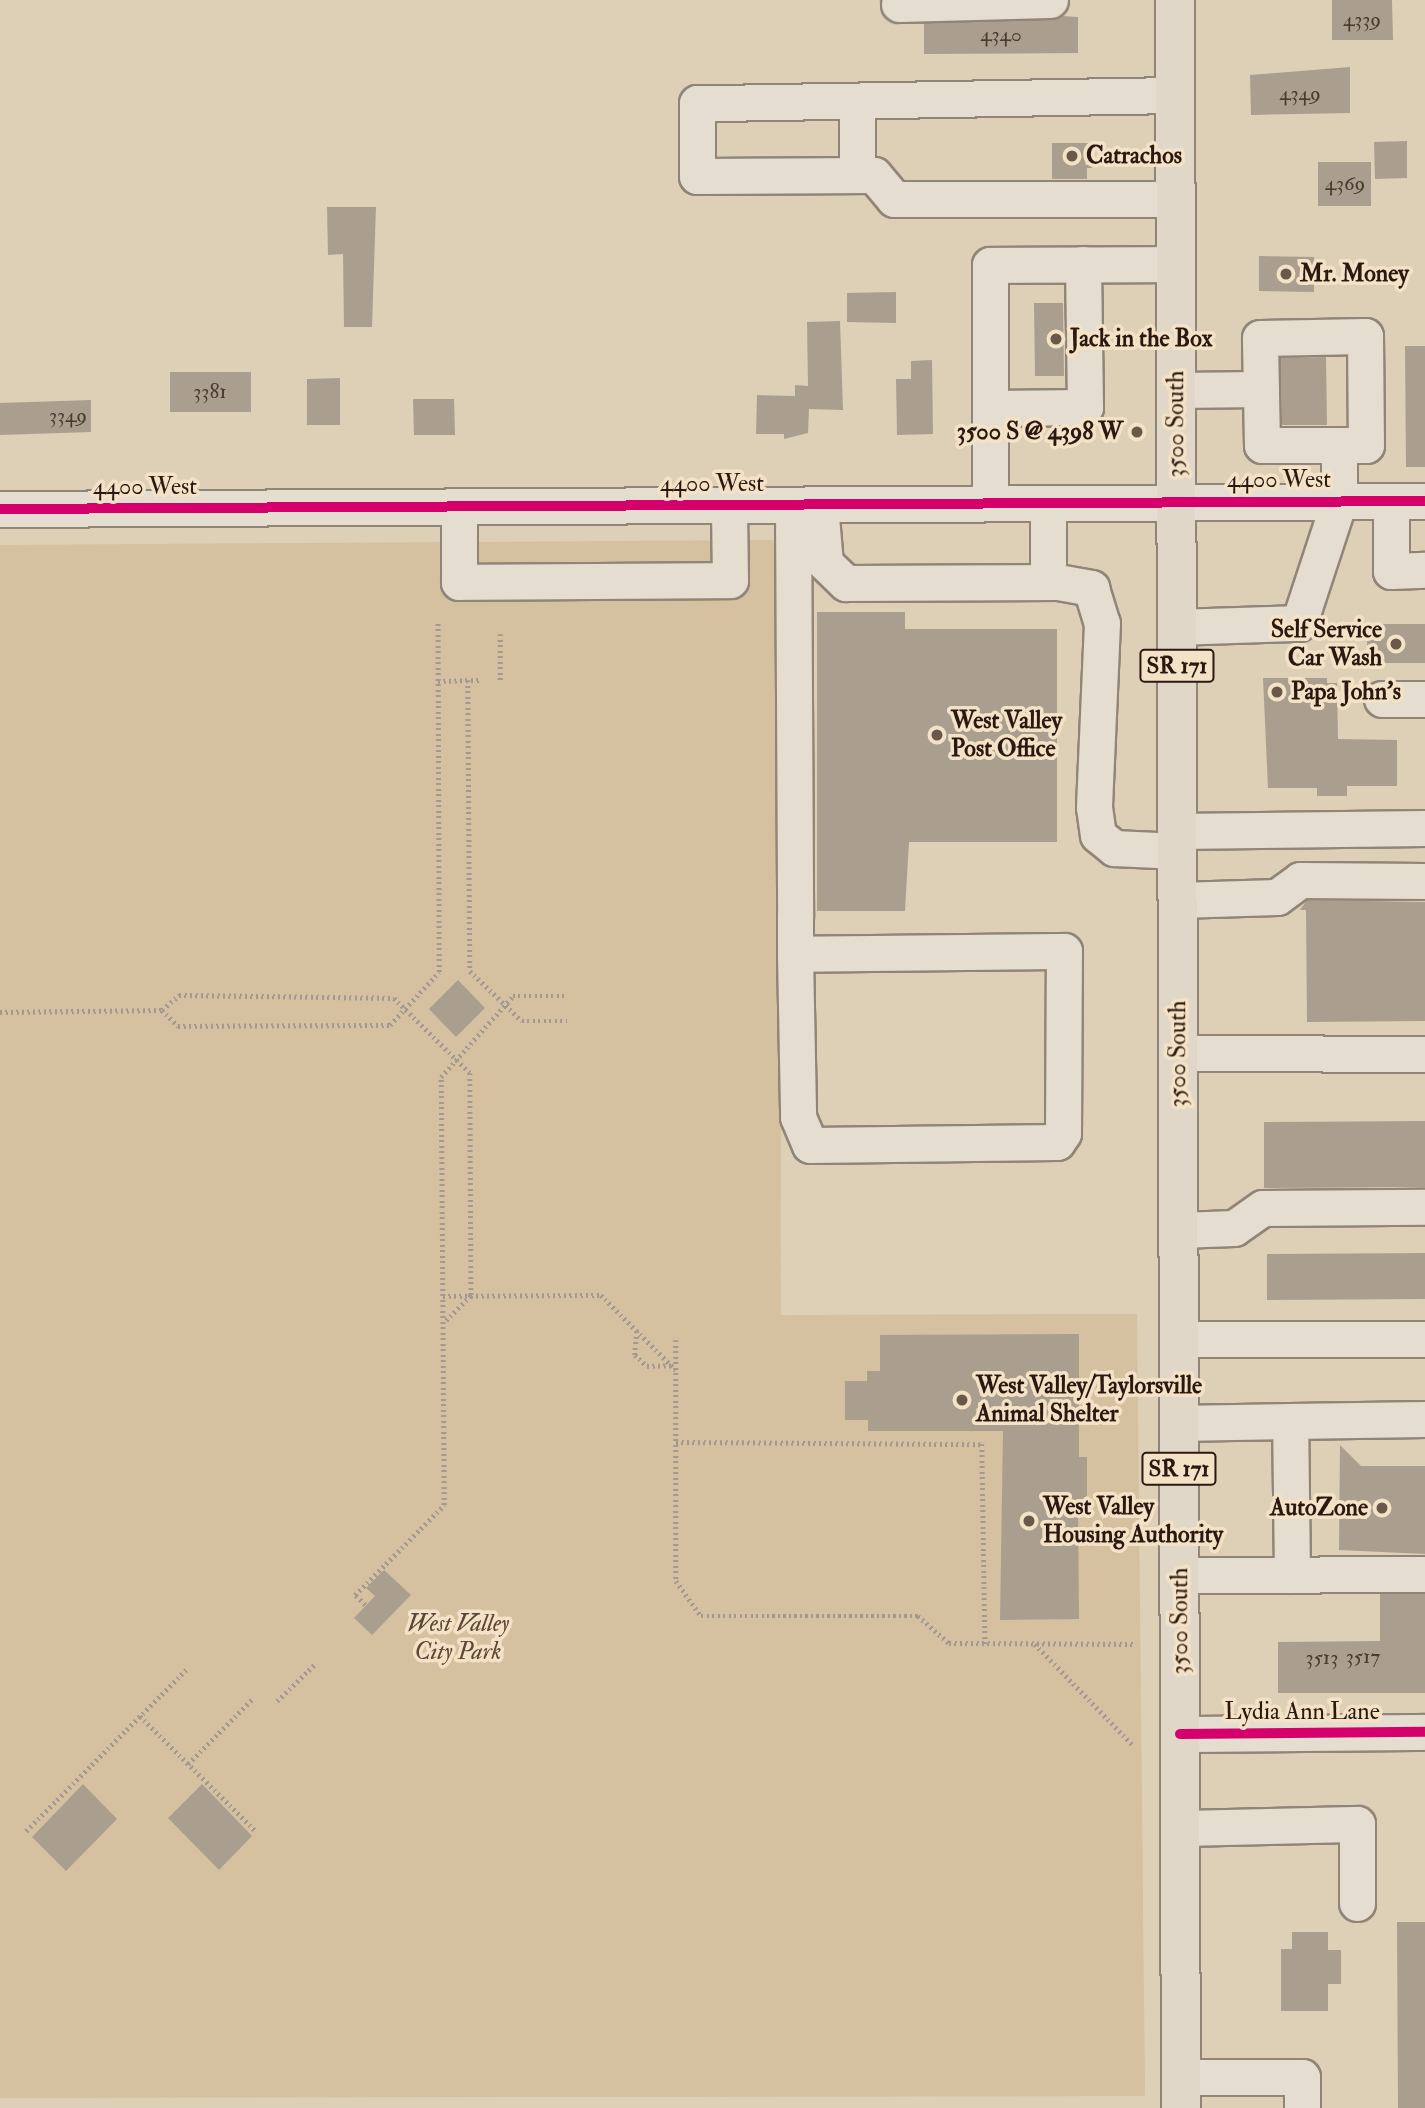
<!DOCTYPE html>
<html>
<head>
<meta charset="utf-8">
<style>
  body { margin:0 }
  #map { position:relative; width:1425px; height:2108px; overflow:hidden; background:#decfb7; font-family:"IM FELL Double Pica",serif }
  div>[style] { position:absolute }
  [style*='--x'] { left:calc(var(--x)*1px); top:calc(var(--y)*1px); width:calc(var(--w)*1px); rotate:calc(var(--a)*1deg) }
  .green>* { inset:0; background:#d5c0a0 }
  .building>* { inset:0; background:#aa9f8f }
  .path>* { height:4.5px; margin-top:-2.25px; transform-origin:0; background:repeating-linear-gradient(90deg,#a29a91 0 2px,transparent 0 5.5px) }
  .roads { filter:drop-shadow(2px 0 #908577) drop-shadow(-2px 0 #908577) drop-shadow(0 2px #908577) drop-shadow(0 -2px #908577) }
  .minor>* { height:35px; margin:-17.5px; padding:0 17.5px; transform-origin:17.5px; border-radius:17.5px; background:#e4ddd0 }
  .major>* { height:38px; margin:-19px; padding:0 19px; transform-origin:19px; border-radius:19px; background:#e0d7c9 }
  .cycleway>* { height:10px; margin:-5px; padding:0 5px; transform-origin:5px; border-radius:5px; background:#d6006c }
  .dots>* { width:19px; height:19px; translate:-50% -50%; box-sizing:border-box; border:4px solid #f4e2c6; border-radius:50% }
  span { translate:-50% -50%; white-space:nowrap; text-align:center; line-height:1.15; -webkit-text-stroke:7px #f4e2c6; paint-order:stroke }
  .number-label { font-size:21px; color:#4b3a30 }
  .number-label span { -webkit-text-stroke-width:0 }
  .shield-label span { padding:2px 5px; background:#f4e2c6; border:2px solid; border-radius:5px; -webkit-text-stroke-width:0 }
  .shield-label { font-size:23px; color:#2b1810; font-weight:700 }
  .poi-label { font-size:24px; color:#2b1810; font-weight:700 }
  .left { translate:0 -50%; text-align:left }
  .right { translate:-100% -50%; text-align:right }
  .street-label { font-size:24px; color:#2b1810 }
  .park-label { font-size:24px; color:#5c4636; font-style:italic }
</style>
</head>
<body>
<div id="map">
  <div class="green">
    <div style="clip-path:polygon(780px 540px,781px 1315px,1137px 1314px,1145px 2096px,0 2098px,0 545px)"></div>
  </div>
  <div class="building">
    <div style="clip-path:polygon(1332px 0,1392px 0,1393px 40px,1332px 40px)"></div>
    <div style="clip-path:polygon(1061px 16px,1078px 17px,1078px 53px,924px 54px,924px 23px)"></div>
    <div style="clip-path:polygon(1350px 67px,1350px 113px,1251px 115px,1250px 75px)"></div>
    <div style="clip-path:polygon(1407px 141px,1407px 178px,1375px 179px,1374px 142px)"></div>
    <div style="clip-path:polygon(1052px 143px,1092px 143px,1092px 168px,1087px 168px,1087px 179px,1052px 179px)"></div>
    <div style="clip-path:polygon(1318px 162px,1371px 162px,1371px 206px,1318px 206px)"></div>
    <div style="clip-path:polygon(327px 207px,376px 207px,372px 327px,344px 327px,343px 254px,328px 255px)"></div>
    <div style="clip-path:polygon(1259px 256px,1314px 257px,1314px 292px,1259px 291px)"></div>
    <div style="clip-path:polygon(896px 292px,896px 323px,847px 322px,847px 293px)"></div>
    <div style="clip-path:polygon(1034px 303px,1063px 303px,1064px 376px,1035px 376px)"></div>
    <div style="clip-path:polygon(840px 321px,843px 410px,809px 409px,808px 433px,784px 439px,784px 434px,756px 434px,757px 395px,795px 396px,795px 385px,808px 386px,807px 322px)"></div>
    <div style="clip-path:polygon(1405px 346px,1425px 346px,1425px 467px,1406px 467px)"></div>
    <div style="clip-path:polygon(1326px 357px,1327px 425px,1282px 425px,1280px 358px)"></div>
    <div style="clip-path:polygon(932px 360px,933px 434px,897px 435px,896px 379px,911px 379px,911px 361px)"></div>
    <div style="clip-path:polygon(170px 372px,251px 372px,251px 412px,170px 412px)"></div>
    <div style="clip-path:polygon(340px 378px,340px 425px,307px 425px,307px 379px)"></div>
    <div style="clip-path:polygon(413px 399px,454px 399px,455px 435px,414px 435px)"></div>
    <div style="clip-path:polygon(91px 400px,91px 432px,0 435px,0 403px)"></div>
    <div style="clip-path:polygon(817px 612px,905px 612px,905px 629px,1057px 629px,1057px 842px,909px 842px,905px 911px,817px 911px)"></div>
    <div style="clip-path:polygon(1367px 624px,1425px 624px,1425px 663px,1367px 663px)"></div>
    <div style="clip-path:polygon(1263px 678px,1327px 678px,1327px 683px,1337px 683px,1338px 739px,1397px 740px,1397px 786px,1347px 786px,1347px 796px,1317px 796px,1317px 788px,1268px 788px)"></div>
    <div style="clip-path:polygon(1307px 900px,1425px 902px,1425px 1021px,1307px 1022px,1306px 910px,1300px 910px)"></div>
    <div style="clip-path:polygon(458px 980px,485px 1008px,456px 1037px,429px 1009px)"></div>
    <div style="clip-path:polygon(1425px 1121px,1425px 1187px,1264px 1188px,1264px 1122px)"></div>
    <div style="clip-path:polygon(1425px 1253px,1425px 1299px,1267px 1300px,1267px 1254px)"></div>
    <div style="clip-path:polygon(1079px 1334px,1079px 1457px,1087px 1457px,1087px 1508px,1078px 1508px,1079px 1619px,1000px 1620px,1003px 1431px,868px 1431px,868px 1420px,845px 1420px,845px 1381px,867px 1381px,867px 1371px,880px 1371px,880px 1335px)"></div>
    <div style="clip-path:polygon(1340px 1445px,1361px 1466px,1425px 1466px,1425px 1554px,1339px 1550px)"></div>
    <div style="clip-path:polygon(384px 1570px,411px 1595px,372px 1635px,354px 1618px,375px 1596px,366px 1588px)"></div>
    <div style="clip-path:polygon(1380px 1594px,1425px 1594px,1425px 1693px,1278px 1693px,1278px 1642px,1380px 1641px)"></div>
    <div style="clip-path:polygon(83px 1784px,117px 1819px,66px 1871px,32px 1837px)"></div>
    <div style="clip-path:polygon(202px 1784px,252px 1836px,219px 1870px,168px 1818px)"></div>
    <div style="clip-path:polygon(1397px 1922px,1425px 1922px,1425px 2108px,1398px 2108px)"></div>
    <div style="clip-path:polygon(1292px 1932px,1328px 1932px,1328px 1950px,1341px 1950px,1341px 1984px,1328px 1984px,1328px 2011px,1281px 2011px,1281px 1949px,1292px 1949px)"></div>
  </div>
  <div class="path">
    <div style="--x:468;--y:680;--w:291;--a:89.6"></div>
    <div style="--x:470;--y:971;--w:72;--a:43.9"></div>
    <div style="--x:522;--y:1021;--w:45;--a:0"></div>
    <div style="--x:500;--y:680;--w:46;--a:-90"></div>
    <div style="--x:438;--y:681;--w:41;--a:-1.4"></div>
    <div style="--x:162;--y:1010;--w:23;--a:-41"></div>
    <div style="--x:179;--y:995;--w:215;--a:0.8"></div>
    <div style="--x:394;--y:998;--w:107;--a:44.6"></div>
    <div style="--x:470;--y:1073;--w:223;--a:89.7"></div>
    <div style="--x:471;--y:1296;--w:37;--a:135"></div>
    <div style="--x:0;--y:1012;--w:162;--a:-0.7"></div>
    <div style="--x:162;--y:1010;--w:23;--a:45"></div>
    <div style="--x:178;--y:1026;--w:212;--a:-0.3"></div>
    <div style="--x:390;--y:1025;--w:72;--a:-47.2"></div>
    <div style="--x:439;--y:972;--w:349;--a:-90.2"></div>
    <div style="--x:443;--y:1296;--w:158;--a:-0.4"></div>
    <div style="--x:601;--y:1295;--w:106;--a:45"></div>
    <div style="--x:637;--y:1331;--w:24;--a:95"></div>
    <div style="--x:635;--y:1355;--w:16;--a:43"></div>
    <div style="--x:647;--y:1366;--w:24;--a:-2"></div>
    <div style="--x:676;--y:1340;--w:241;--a:90"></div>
    <div style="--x:676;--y:1581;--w:43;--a:54.5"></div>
    <div style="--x:701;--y:1616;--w:217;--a:0"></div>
    <div style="--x:918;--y:1616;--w:41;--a:41.1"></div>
    <div style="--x:949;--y:1643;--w:185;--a:0.3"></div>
    <div style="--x:676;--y:1442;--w:306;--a:0.4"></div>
    <div style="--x:982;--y:1444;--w:200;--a:89.1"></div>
    <div style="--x:365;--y:1605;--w:14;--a:-135"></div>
    <div style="--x:355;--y:1595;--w:127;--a:-45.3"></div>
    <div style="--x:444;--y:1505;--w:428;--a:-90.4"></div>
    <div style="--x:441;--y:1077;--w:108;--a:-48.4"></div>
    <div style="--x:513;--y:996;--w:54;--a:0"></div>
    <div style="--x:1035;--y:1644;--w:142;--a:45.9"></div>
    <div style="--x:277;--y:1701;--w:52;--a:-44.2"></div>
    <div style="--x:140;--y:1716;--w:163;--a:44.8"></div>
    <div style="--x:188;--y:1764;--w:91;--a:-45.4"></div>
    <div style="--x:26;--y:1831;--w:227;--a:-45.2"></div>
  </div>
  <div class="roads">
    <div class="minor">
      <div style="--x:899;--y:4;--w:151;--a:-1.5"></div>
      <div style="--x:1175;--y:95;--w:478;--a:179"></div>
      <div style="--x:697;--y:103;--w:73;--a:90"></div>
      <div style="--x:697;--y:176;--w:177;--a:-0.3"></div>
      <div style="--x:874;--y:175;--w:31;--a:50"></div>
      <div style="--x:894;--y:199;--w:282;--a:0"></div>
      <div style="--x:857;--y:101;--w:74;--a:90"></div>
      <div style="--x:1176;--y:390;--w:85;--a:-0.7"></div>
      <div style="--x:990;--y:408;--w:95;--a:-0.6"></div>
      <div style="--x:1085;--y:407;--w:143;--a:-90.8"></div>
      <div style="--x:1391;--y:501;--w:70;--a:90"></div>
      <div style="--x:1391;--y:571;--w:34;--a:-2"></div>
      <div style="--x:990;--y:503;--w:238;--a:-90"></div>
      <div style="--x:990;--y:265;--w:186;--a:-0.3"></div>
      <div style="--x:1048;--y:503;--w:79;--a:90"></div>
      <div style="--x:793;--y:505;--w:412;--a:89.7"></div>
      <div style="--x:795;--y:917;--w:37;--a:90"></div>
      <div style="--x:795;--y:954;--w:163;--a:88.9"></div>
      <div style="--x:798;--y:1117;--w:30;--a:67"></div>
      <div style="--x:810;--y:1145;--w:247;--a:-0.7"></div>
      <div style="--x:1057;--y:1142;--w:11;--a:-56"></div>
      <div style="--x:1063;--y:1133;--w:182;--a:-89.7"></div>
      <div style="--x:1064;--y:951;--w:269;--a:179.4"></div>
      <div style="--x:820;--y:505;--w:58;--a:85.1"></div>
      <div style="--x:825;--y:563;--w:29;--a:44"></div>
      <div style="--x:846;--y:583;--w:212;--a:-0.3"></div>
      <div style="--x:1058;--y:582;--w:34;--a:10"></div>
      <div style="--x:1091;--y:588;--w:37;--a:73"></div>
      <div style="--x:1102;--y:623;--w:184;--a:92.5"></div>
      <div style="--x:1094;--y:807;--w:28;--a:82"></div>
      <div style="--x:1098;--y:835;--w:21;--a:39"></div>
      <div style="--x:1114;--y:848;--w:64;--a:2.7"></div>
      <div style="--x:459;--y:506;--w:76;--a:90"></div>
      <div style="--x:459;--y:582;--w:271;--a:-0.4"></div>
      <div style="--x:730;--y:580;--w:75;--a:-90.8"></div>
      <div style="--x:0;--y:509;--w:1425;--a:-0.32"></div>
      <div style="--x:1177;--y:627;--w:122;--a:-1.9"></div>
      <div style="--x:1299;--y:623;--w:128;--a:-71.8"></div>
      <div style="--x:1339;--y:501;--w:56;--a:-90"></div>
      <div style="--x:1339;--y:445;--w:77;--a:180"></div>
      <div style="--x:1262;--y:445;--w:107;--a:-91.1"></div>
      <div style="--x:1260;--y:338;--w:105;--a:-1.1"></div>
      <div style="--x:1365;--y:336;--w:109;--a:89.5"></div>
      <div style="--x:1366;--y:445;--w:27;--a:180"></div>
      <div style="--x:1382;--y:699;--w:43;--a:0"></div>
      <div style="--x:1177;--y:831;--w:248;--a:-0.7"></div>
      <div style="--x:1178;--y:900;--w:99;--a:-1.7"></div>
      <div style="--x:1277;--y:897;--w:29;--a:-36"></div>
      <div style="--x:1300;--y:880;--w:125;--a:0.5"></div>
      <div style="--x:1178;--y:1053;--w:247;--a:0.2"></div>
      <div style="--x:1179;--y:1230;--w:55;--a:-2.1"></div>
      <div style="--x:1234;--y:1228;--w:35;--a:-35"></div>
      <div style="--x:1263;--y:1208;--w:162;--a:-0.4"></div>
      <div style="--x:1179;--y:1339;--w:246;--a:0"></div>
      <div style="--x:1179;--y:1423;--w:111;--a:-1"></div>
      <div style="--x:1179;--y:1575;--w:246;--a:-0.2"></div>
      <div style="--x:1292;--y:1575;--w:154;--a:-90.7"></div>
      <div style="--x:1290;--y:1421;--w:135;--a:-0.8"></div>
      <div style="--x:1180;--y:1734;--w:245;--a:-0.5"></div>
      <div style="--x:1180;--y:1828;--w:177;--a:-1.3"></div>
      <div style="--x:1357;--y:1824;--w:79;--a:90"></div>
      <div style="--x:1181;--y:2077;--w:121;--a:0"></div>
      <div style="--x:1302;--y:2077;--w:31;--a:90"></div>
    </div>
    <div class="major">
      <div style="--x:1175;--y:0;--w:2108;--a:89.84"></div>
    </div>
  </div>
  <div class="cycleway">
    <div style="--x:0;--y:509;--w:1425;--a:-0.32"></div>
    <div style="--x:1180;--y:1734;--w:245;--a:-0.5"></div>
  </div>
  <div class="dots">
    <div style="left:1072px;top:156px;background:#6a584a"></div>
    <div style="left:1286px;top:274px;background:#6a584a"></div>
    <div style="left:1056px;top:339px;background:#6a584a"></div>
    <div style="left:1137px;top:432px;background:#6a584a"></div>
    <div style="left:1396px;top:644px;background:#6a584a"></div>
    <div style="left:1277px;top:692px;background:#6a584a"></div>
    <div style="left:937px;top:735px;background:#6a584a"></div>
    <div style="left:962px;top:1400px;background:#6a584a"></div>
    <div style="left:1382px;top:1508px;background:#6a584a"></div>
    <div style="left:1029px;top:1521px;background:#6a584a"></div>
  </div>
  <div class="number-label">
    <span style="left:1362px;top:20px">4339</span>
    <span style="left:1001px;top:35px">4340</span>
    <span style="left:1300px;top:94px">4349</span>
    <span style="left:1345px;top:184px">4369</span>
    <span style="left:210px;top:392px">3381</span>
    <span style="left:68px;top:416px">3349</span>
    <span style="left:1363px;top:1657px">3517</span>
    <span style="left:1322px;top:1658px">3513</span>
  </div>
  <div class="shield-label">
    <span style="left:1177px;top:666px">SR 171</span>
    <span style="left:1179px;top:1469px">SR 171</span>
  </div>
  <div class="poi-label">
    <span class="left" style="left:1086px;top:156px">Catrachos</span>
    <span class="left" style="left:1300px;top:274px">Mr. Money</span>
    <span class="left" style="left:1070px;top:339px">Jack in the Box</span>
    <span class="right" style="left:1123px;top:432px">3500 S @ 4398 W</span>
    <span class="right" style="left:1382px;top:644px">Self Service<br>Car Wash</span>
    <span class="left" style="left:1291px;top:692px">Papa John's</span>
    <span class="left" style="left:951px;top:735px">West Valley<br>Post Office</span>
    <span class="left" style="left:976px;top:1400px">West Valley/Taylorsville<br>Animal Shelter</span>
    <span class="left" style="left:1043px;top:1521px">West Valley<br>Housing Authority</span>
    <span class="right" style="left:1368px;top:1508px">AutoZone</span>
  </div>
  <div class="street-label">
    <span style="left:1176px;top:424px;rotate:-90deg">3500 South</span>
    <span style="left:1279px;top:480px">4400 West</span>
    <span style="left:712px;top:484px">4400 West</span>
    <span style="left:145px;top:487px">4400 West</span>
    <span style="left:1178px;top:1054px;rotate:-90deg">3500 South</span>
    <span style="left:1180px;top:1621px;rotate:-90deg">3500 South</span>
    <span style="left:1302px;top:1712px">Lydia Ann Lane</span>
  </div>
  <div class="park-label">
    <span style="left:458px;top:1638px">West Valley<br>City Park</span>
  </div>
</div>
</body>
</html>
